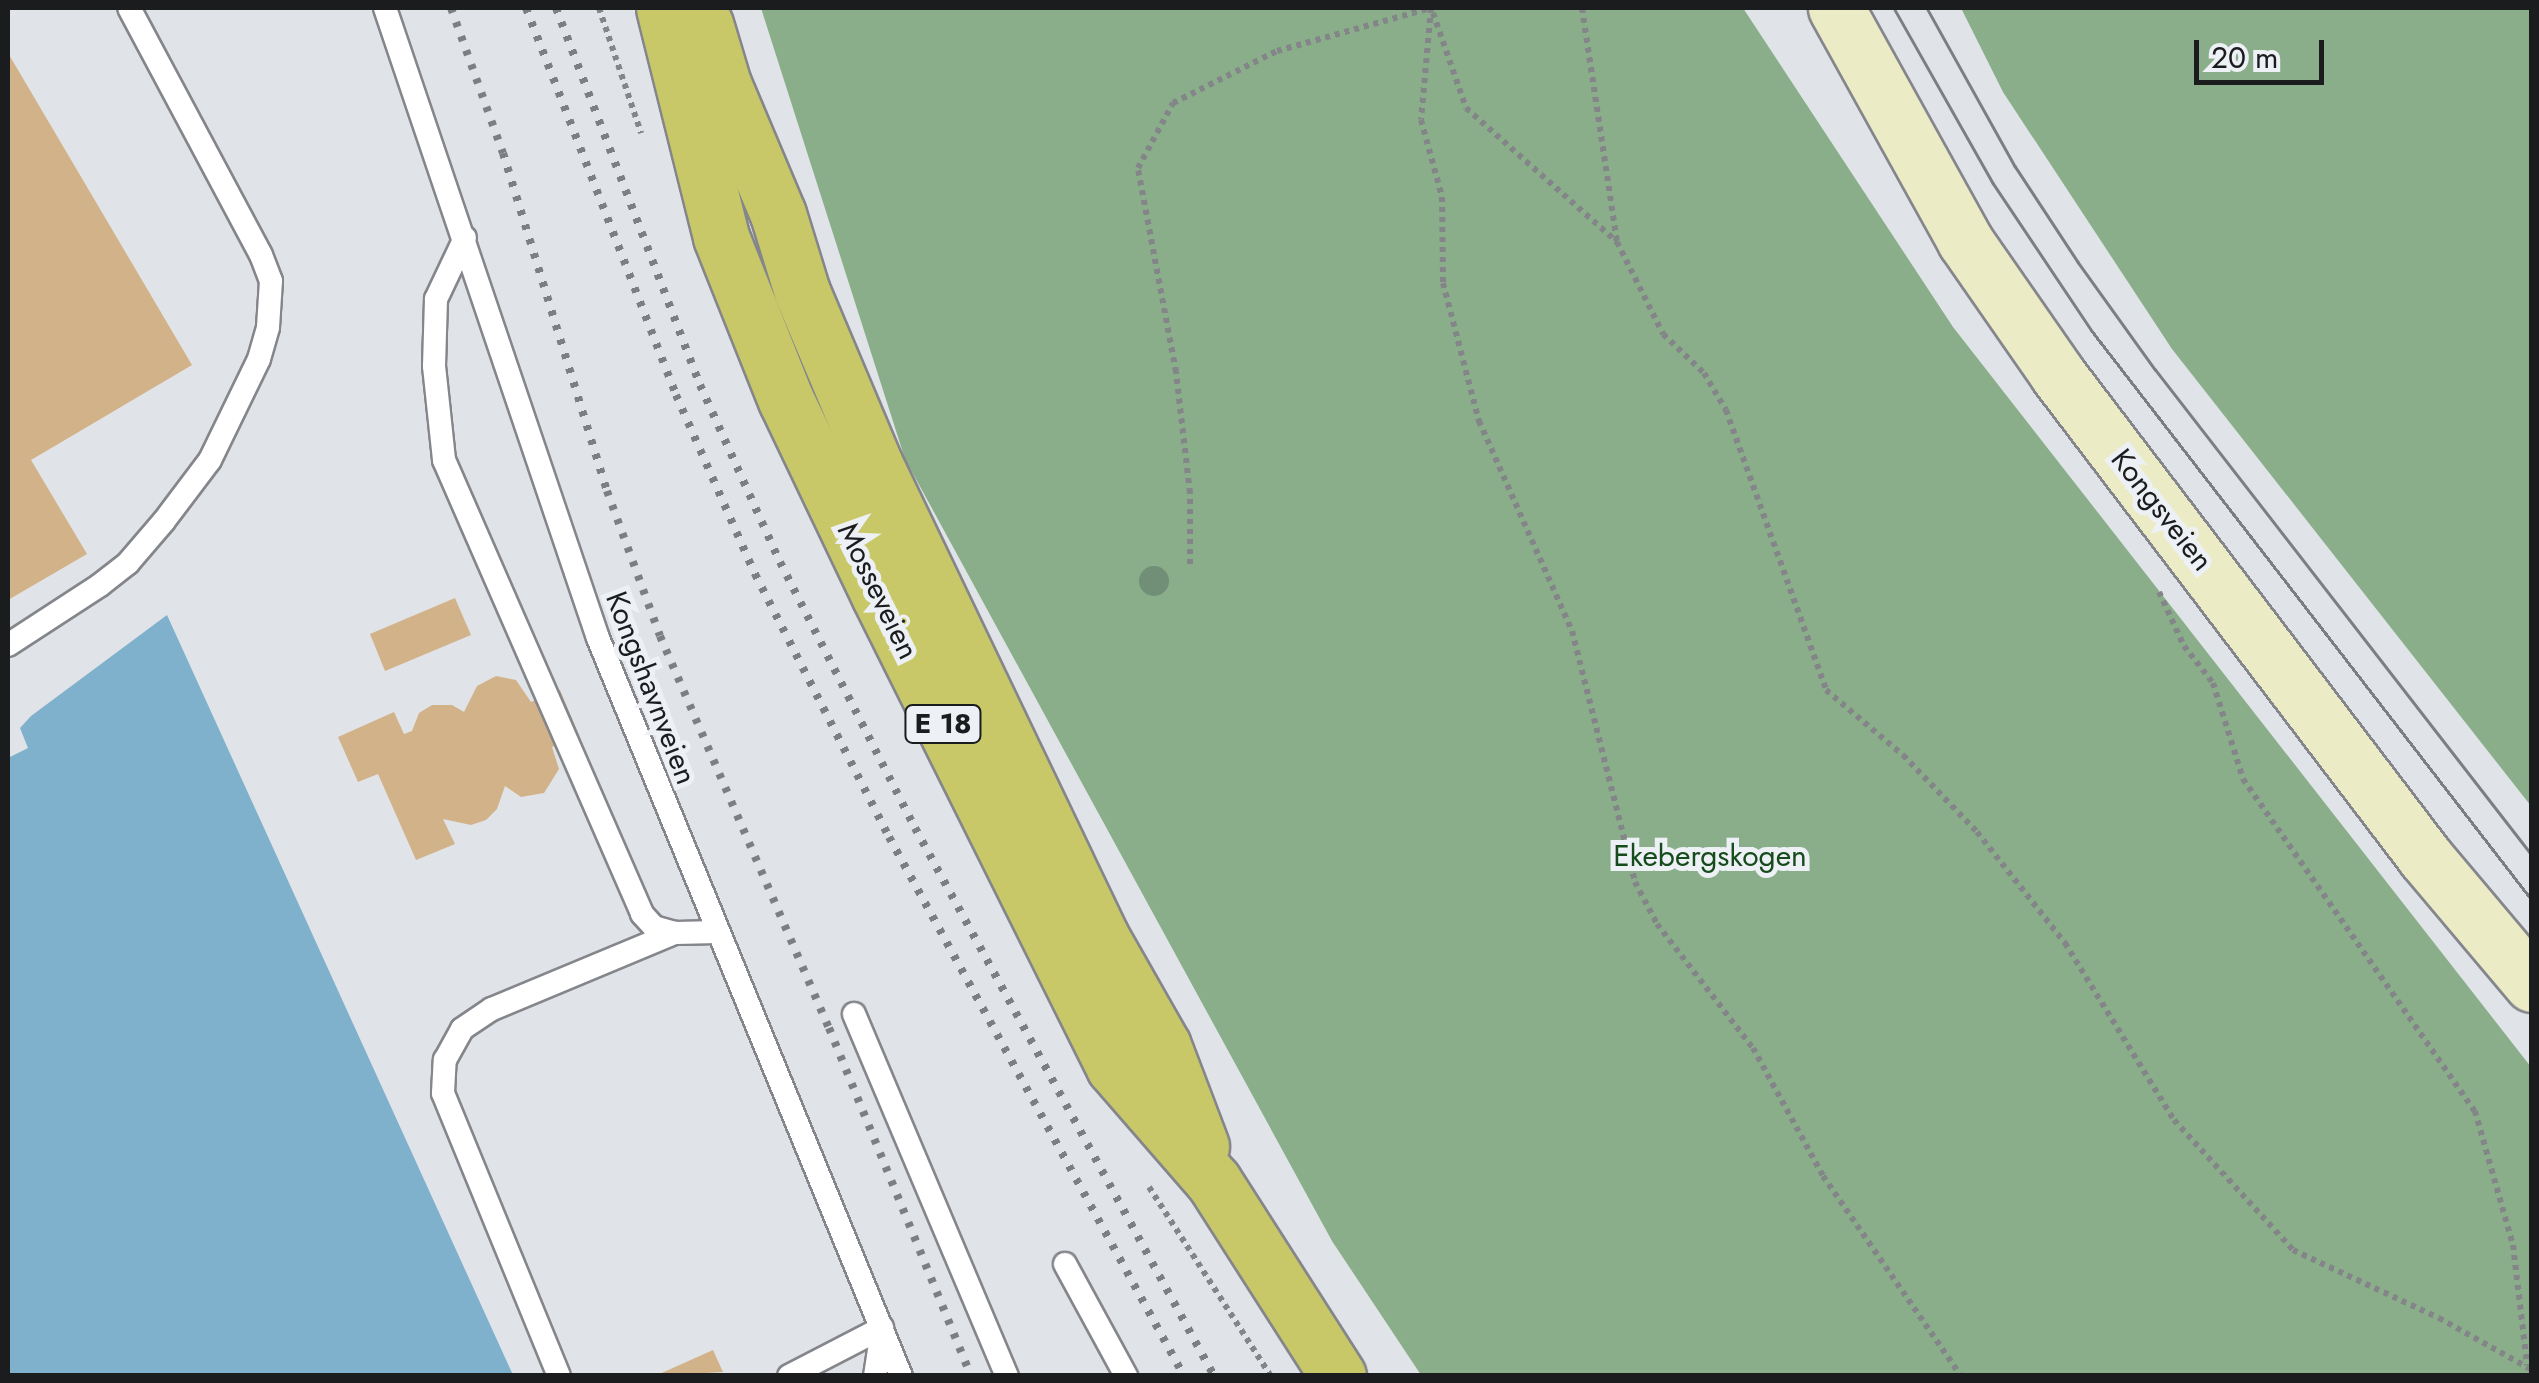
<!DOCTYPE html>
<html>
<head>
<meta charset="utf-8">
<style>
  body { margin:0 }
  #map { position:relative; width:2539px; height:1383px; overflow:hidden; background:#e0e3e8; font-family:Jost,sans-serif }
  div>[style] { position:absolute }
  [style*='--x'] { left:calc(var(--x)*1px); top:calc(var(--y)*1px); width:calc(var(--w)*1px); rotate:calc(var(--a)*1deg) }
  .forest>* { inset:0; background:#89ae89 }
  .water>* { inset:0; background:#7fb1cc }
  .building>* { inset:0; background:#d2b289 }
  .path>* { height:6px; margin-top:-3px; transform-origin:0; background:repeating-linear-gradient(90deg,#838588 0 5px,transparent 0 10px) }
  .roads { filter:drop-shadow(2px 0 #84868b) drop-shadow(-2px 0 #84868b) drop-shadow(0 2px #84868b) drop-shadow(0 -2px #84868b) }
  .service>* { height:22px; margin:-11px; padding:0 11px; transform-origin:11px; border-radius:11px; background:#fff }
  .secondary>* { height:55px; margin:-27.5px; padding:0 27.5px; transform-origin:27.5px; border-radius:27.5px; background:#ebebc6 }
  .trunk>* { height:55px; margin:-27.5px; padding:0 27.5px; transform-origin:27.5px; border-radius:27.5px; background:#c8c868 }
  .tram>* { height:2.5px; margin:-1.25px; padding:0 1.25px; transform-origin:1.25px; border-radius:1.25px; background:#7c7e81 }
  .rail>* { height:8px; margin-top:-4px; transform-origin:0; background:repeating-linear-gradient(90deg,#7c7e81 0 5px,transparent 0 15px) }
  .trees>* { width:30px; height:30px; margin:-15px; border-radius:50%; background:#718f77 }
  span { translate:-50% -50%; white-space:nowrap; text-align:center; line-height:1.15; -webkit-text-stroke:10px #edf0f5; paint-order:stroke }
  .shield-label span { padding:2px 8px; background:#edf0f5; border:2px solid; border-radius:8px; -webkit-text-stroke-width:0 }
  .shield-label { font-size:28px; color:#1b1c1e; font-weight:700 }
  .street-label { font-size:30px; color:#1b1c1e }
  .park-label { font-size:30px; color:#164b1b }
  .frame { position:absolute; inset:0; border:10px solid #1b1c1e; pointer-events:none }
  .scale { position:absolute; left:2194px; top:40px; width:130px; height:45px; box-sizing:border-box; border:5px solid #1b1c1e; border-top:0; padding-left:12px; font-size:30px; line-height:35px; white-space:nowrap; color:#1b1c1e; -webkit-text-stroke:8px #edf0f5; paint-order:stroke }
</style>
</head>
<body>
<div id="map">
  <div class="forest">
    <div style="clip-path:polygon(761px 8px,1743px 8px,1953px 327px,2531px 1067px,2531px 1375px,1421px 1375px,1332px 1241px,905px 459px)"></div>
    <div style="clip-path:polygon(1961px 8px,2531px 8px,2531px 806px,2172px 349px,2003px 92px)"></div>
  </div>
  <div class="water">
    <div style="clip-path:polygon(167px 615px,513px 1375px,8px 1375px,8px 758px,28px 748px,20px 728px,31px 716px)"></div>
  </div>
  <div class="building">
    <div style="clip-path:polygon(8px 53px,192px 365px,31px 460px,87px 554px,8px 600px)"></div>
    <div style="clip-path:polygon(455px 598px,471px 635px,385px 671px,370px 634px)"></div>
    <div style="clip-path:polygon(496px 676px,516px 680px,531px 702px,560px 690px,579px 735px,552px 747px,559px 769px,544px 793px,521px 797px,505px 786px,497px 809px,486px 820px,471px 825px,443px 819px,455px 844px,416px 860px,378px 774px,358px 782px,338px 737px,394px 712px,404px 734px,412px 731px,419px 713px,432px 705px,452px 705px,464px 712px,477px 686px)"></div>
    <div style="clip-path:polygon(713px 1350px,723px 1372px,655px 1376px)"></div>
  </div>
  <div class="path">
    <div style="--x:599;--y:8;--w:132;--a:71.4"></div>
    <div style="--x:1431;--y:8;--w:112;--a:95.1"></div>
    <div style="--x:1421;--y:120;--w:80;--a:74.7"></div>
    <div style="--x:1442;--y:197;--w:86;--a:89.3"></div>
    <div style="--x:1443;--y:283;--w:143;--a:75.4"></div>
    <div style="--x:1479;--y:421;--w:230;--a:66.1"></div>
    <div style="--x:1572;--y:631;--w:259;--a:75.9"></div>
    <div style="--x:1635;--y:882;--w:47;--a:62.4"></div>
    <div style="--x:1657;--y:924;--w:157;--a:52.3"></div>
    <div style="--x:1753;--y:1048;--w:146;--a:61.3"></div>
    <div style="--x:1823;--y:1176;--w:243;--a:55.4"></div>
    <div style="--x:1582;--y:8;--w:237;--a:81.5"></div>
    <div style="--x:1617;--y:242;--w:103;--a:63.4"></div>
    <div style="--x:1663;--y:334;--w:57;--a:43.6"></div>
    <div style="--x:1704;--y:373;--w:43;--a:59.3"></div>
    <div style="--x:1726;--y:410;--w:297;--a:70.3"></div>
    <div style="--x:1826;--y:690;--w:101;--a:40.2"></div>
    <div style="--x:1903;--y:755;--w:107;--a:46.1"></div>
    <div style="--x:1977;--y:832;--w:142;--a:51.6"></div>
    <div style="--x:2065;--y:943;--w:208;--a:58.4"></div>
    <div style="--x:2174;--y:1120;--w:176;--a:47.5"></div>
    <div style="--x:2293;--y:1250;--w:161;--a:25"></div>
    <div style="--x:2439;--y:1318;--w:107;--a:29.2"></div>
    <div style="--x:1433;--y:13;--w:101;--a:70.8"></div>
    <div style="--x:1466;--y:108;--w:202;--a:41.6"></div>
    <div style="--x:1190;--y:564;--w:71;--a:-90"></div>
    <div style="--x:1190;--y:493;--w:122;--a:-96.6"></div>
    <div style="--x:1176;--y:372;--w:208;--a:-100.6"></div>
    <div style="--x:1138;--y:168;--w:74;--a:-61.7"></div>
    <div style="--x:1173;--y:103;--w:116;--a:-26.6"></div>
    <div style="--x:1277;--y:51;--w:160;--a:-15.6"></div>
    <div style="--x:2159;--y:592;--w:60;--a:65.2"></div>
    <div style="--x:2184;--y:646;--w:47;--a:51.9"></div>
    <div style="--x:2213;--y:683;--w:101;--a:72.6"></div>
    <div style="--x:2243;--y:779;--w:405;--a:55.1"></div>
    <div style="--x:2475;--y:1111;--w:139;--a:74.2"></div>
    <div style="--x:2513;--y:1245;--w:121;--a:83.3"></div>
    <div style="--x:1149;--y:1187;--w:225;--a:57.2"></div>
  </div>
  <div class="roads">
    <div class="service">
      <div style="--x:385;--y:8;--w:665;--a:71.32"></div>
      <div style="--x:598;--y:638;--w:798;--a:67.68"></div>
      <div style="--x:465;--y:238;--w:68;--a:115.4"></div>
      <div style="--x:436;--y:299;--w:67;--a:91.7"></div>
      <div style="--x:434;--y:366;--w:95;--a:83.9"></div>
      <div style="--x:444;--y:460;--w:495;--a:66.4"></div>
      <div style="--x:642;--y:914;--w:18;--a:47"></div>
      <div style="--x:654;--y:927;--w:22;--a:16"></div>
      <div style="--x:675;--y:933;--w:43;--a:-1.3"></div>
      <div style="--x:8;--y:645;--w:110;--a:-33.1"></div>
      <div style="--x:100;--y:585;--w:36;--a:-38"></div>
      <div style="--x:128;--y:563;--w:55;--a:-49.4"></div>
      <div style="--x:164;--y:521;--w:76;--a:-53"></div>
      <div style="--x:210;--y:460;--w:112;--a:-64.1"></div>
      <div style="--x:259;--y:359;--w:33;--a:-74"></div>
      <div style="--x:268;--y:327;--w:46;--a:-86.3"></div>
      <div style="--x:271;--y:281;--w:28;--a:-111"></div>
      <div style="--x:261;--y:255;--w:280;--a:-118.1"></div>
      <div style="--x:854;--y:1014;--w:393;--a:67.1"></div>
      <div style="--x:1065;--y:1264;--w:128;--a:61.4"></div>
      <div style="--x:559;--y:1376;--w:306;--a:-112.3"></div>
      <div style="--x:443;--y:1093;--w:33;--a:-87"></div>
      <div style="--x:445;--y:1060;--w:35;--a:-61"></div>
      <div style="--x:462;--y:1029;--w:36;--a:-34"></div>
      <div style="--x:492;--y:1009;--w:198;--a:-22.6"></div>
      <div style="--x:789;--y:1376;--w:105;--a:-27.3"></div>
      <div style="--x:875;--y:1376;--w:47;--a:-81.3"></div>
    </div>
    <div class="secondary">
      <div style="--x:1836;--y:8;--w:266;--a:61"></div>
      <div style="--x:1965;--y:241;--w:163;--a:55.2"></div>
      <div style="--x:2058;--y:375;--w:606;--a:52.71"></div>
      <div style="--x:2425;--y:857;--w:166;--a:49.9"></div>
    </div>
    <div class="trunk">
      <div style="--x:664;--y:8;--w:236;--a:76"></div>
      <div style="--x:721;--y:237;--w:175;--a:68.3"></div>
      <div style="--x:786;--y:400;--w:216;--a:64.5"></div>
      <div style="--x:879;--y:595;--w:527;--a:63.53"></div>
      <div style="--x:1114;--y:1067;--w:152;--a:49"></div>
      <div style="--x:1214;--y:1182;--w:230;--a:57.4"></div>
      <div style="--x:705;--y:24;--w:63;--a:73.3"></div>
      <div style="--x:723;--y:84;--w:141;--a:67.1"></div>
      <div style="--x:778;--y:214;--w:82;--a:72.9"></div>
      <div style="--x:802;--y:292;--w:188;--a:67.1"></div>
      <div style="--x:875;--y:465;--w:523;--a:64.41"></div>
      <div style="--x:1101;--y:937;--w:125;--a:60.4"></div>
      <div style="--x:1163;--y:1046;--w:107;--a:69.2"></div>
    </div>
  </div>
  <div class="tram">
    <div style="--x:1894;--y:8;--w:201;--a:60.5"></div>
    <div style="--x:1993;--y:183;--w:178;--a:56.2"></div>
    <div style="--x:2092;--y:331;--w:719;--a:52.29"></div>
    <div style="--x:1927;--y:8;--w:181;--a:60.9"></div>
    <div style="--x:2015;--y:166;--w:115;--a:56.7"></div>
    <div style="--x:2078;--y:262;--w:132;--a:54.3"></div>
    <div style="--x:2155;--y:369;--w:615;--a:52.2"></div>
  </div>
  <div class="rail">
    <div style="--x:451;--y:8;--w:154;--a:70.3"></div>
    <div style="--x:503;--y:153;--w:354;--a:72.9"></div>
    <div style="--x:607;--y:491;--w:154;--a:69.9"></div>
    <div style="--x:660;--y:636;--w:427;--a:66.7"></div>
    <div style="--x:829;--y:1028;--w:376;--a:67.8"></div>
    <div style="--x:526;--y:8;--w:415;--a:68.8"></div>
    <div style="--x:676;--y:395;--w:196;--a:66.2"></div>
    <div style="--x:755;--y:574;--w:295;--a:63"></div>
    <div style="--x:889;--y:837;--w:614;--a:61.31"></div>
    <div style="--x:556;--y:8;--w:404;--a:69.1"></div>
    <div style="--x:700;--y:385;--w:194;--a:65.7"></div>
    <div style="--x:780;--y:562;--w:298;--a:63.1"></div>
    <div style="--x:915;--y:828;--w:624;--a:61.38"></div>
  </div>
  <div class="trees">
    <div style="left:1154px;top:581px"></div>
  </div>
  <div class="shield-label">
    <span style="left:943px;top:724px">E 18</span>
  </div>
  <div class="street-label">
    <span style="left:2162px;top:510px;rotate:52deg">Kongsveien</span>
    <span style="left:878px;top:591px;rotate:64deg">Mosseveien</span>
    <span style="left:651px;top:688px;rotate:69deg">Kongshavnveien</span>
  </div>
  <div class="park-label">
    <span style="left:1710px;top:856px">Ekebergskogen</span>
  </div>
  <div class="frame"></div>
  <div class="scale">20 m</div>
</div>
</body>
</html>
